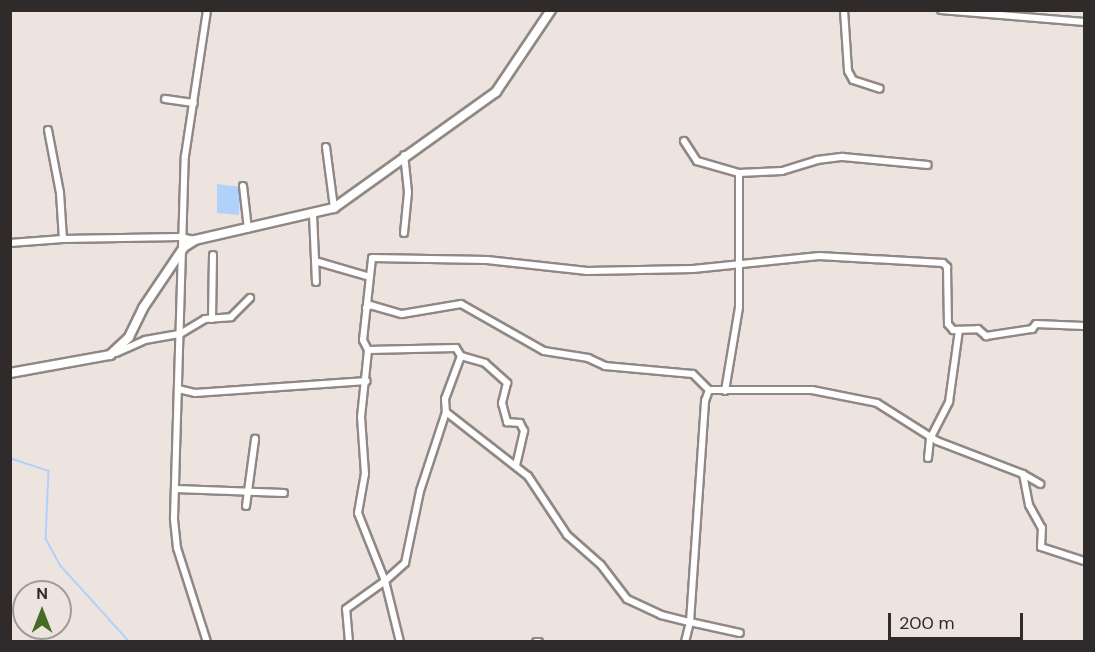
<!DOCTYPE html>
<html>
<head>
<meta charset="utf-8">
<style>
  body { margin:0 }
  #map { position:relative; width:1095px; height:652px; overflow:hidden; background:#ede4e0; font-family:"DM Sans",sans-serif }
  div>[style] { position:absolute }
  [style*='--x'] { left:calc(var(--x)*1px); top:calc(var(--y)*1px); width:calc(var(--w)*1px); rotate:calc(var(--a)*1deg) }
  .water>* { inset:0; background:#afd1fc }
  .stream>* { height:1.5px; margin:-0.75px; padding:0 0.75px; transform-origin:0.75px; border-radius:0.75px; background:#afd1fc }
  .roads { filter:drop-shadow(2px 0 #908884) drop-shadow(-2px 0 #908884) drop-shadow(0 2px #908884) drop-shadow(0 -2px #908884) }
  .minor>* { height:6px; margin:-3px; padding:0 3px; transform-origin:3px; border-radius:3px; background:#fff }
  .major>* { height:8px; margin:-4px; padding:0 4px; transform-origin:4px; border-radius:4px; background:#fff }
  span { translate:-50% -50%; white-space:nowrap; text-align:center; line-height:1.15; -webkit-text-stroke:6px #ede4e0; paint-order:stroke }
  .frame { position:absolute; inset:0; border:12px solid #2f2b2a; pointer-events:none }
  .north { position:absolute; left:12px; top:580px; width:60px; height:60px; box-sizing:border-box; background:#ede4e0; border:2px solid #a19a97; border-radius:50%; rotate:0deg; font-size:16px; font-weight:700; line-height:24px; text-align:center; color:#2f2b2a }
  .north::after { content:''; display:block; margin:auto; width:21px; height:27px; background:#466b24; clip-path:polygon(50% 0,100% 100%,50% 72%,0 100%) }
  .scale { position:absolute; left:888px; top:613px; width:135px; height:27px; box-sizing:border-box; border:3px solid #2f2b2a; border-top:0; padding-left:8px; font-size:18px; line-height:21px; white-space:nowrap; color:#2f2b2a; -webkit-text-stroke:4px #ede4e0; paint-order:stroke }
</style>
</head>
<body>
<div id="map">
  <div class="water">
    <div style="clip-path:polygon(217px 184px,240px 187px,239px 215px,217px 213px)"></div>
  </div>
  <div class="stream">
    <div style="--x:10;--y:458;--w:41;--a:18.4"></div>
    <div style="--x:49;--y:471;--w:68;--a:92.5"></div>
    <div style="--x:46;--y:539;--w:31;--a:61"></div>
    <div style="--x:61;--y:566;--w:103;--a:47.8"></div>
  </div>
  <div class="roads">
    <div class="minor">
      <div style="--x:844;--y:10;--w:61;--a:86.2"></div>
      <div style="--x:848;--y:71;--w:10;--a:61"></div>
      <div style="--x:853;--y:80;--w:28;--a:18"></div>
      <div style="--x:941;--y:10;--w:144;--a:4.8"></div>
      <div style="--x:165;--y:99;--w:29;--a:8"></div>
      <div style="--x:48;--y:130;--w:64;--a:79.2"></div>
      <div style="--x:60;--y:193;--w:46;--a:86.3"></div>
      <div style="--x:684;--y:141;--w:24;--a:57"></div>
      <div style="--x:697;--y:161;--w:44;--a:15.9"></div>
      <div style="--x:326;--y:147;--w:62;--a:82.5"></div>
      <div style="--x:243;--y:186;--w:43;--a:83.4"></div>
      <div style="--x:313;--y:214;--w:68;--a:87.5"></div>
      <div style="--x:404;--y:233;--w:41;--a:-84.4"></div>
      <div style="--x:408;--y:192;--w:37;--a:-96"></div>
      <div style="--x:10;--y:243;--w:53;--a:-4.3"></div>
      <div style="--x:63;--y:239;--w:117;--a:-1"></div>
      <div style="--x:180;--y:237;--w:15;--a:11"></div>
      <div style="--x:315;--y:261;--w:57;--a:16.2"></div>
      <div style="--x:366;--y:308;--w:5;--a:-37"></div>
      <div style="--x:370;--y:305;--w:33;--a:16"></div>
      <div style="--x:402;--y:314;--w:60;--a:-9.6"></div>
      <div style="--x:461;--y:304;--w:95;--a:29.5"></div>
      <div style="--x:544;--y:351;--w:45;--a:9"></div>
      <div style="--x:588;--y:358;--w:19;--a:25"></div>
      <div style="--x:605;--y:366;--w:88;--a:5.2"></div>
      <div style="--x:693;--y:374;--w:23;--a:45"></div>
      <div style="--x:212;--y:319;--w:64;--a:-89.1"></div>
      <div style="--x:368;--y:350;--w:88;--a:-1.3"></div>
      <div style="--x:456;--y:348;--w:9;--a:58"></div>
      <div style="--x:461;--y:356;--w:46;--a:110.4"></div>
      <div style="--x:445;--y:399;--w:13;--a:86"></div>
      <div style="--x:116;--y:353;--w:32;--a:-24"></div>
      <div style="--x:145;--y:340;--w:36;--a:-10"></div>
      <div style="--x:180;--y:334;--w:29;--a:-31"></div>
      <div style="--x:205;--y:319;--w:26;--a:-4"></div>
      <div style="--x:231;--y:317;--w:27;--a:-45"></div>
      <div style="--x:461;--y:356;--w:25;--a:16"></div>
      <div style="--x:485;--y:363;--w:30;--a:42"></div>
      <div style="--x:507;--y:383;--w:21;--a:104"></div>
      <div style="--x:502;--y:403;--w:20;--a:75"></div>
      <div style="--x:507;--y:422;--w:13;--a:4"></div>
      <div style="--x:520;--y:423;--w:9;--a:63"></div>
      <div style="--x:524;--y:431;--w:35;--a:103"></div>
      <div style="--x:178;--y:389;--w:17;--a:13"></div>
      <div style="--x:195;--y:393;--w:172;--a:-4"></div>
      <div style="--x:725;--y:391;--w:85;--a:-80.5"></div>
      <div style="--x:739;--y:307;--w:134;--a:-90"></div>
      <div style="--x:739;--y:173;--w:43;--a:-2.7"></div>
      <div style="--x:782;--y:171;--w:37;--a:-17"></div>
      <div style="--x:817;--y:160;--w:26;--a:-7"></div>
      <div style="--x:843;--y:157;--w:85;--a:5.4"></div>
      <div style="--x:928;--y:458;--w:19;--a:-84"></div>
      <div style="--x:930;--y:439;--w:42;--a:-62.8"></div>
      <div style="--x:949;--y:402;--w:73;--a:-82.1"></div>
      <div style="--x:1023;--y:474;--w:20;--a:30"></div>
      <div style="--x:176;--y:489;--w:108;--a:2.1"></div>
      <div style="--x:246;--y:506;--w:68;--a:-82.3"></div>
      <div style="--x:207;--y:642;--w:99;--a:-107.7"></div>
      <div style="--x:177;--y:548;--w:30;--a:-96"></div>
      <div style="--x:174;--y:518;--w:362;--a:-88.3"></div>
      <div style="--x:185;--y:156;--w:148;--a:-81.4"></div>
      <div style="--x:349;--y:642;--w:33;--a:-95"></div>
      <div style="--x:346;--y:609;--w:48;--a:-35.7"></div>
      <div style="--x:385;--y:581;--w:73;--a:-111.7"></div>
      <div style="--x:358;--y:513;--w:40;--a:-80"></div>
      <div style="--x:365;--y:474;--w:57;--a:-94"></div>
      <div style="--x:361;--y:417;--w:67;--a:-84"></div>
      <div style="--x:368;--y:350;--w:11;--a:-117"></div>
      <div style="--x:363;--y:340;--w:82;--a:-83.7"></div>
      <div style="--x:372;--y:258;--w:115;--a:1"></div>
      <div style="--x:487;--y:260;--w:101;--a:6.3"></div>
      <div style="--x:587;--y:271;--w:106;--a:-1.1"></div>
      <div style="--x:693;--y:269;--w:127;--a:-5.9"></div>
      <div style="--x:819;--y:256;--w:124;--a:3.2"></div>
      <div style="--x:943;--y:263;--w:6;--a:45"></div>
      <div style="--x:947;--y:267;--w:57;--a:89"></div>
      <div style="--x:948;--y:324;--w:8;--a:50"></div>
      <div style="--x:953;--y:330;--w:25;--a:-2"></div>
      <div style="--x:978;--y:329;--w:11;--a:41"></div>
      <div style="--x:986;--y:336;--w:47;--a:-8.7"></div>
      <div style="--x:1032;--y:329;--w:6;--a:-51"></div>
      <div style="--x:1036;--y:324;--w:48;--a:2.4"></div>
      <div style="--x:400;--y:642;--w:63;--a:-103.8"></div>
      <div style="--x:385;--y:581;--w:27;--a:-42"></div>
      <div style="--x:405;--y:563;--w:74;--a:-78.2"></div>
      <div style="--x:420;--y:491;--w:83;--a:-71.8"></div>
      <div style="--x:446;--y:412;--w:104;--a:38"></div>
      <div style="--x:528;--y:476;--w:71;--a:56.5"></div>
      <div style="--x:567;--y:535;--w:45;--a:41.4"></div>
      <div style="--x:601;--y:565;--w:43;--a:52.6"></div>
      <div style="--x:627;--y:599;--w:38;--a:25"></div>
      <div style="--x:661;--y:615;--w:30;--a:14"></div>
      <div style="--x:690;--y:622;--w:222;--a:-86.1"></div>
      <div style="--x:705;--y:401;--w:12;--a:-70"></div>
      <div style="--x:709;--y:390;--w:103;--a:0"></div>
      <div style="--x:812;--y:390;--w:66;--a:11.3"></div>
      <div style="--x:877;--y:403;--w:71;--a:32.3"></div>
      <div style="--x:937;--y:441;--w:92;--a:21"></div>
      <div style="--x:1023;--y:474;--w:32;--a:79"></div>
      <div style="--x:1029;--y:505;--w:26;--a:61"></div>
      <div style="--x:1042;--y:528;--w:19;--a:93"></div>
      <div style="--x:1041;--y:547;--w:45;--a:18"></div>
      <div style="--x:536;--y:642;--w:3;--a:0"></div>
      <div style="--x:685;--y:642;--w:21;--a:-76"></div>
      <div style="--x:690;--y:622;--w:51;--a:12.4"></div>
    </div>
    <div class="major">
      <div style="--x:10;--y:373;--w:102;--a:-10.2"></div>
      <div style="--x:110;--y:355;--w:26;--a:-43"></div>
      <div style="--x:129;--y:337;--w:32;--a:-64"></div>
      <div style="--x:143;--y:308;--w:73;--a:-56.1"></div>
      <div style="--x:184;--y:247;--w:13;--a:-32"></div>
      <div style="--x:195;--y:240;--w:143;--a:-13"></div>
      <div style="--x:334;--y:208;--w:199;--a:-35.6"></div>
      <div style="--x:496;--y:92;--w:99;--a:-56.1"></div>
    </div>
  </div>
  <div class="frame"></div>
  <div class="north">N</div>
  <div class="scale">200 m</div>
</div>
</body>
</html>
